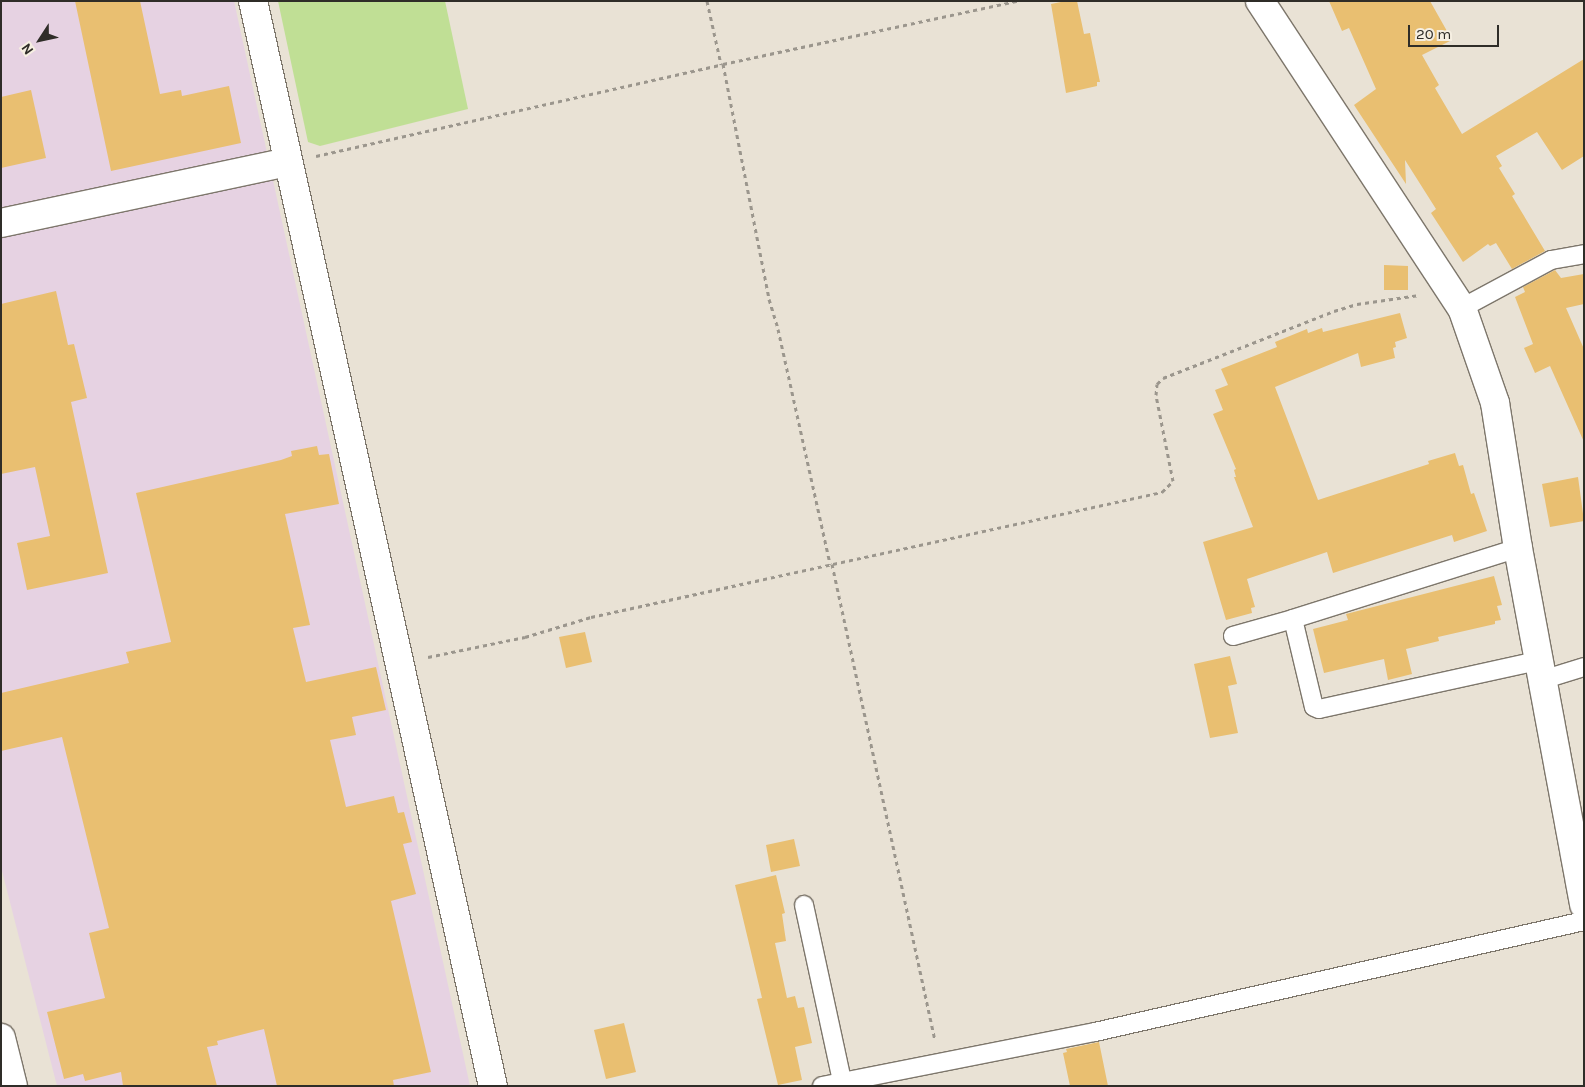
<!DOCTYPE html>
<html>
<head>
<meta charset="utf-8">
<style>
  body { margin:0 }
  #map { position:relative; width:1585px; height:1087px; overflow:hidden; background:#e9e2d5; font-family:Karla,sans-serif }
  div>[style] { position:absolute }
  [style*='--x'] { left:calc(var(--x)*1px); top:calc(var(--y)*1px); width:calc(var(--w)*1px); rotate:calc(var(--a)*1deg) }
  .industrial>* { inset:0; background:#e6d2e2 }
  .green>* { inset:0; background:#c0df95 }
  .building>* { inset:0; background:#e9bf71 }
  .path>* { height:3px; margin-top:-1.5px; transform-origin:0; background:repeating-linear-gradient(90deg,#9b968d 0 4px,transparent 0 8px) }
  .roads { filter:drop-shadow(1px 0 #7d766b) drop-shadow(-1px 0 #7d766b) drop-shadow(0 1px #7d766b) drop-shadow(0 -1px #7d766b) }
  .lane>* { height:18px; margin:-9px; padding:0 9px; transform-origin:9px; border-radius:9px; background:#fff }
  .street>* { height:28px; margin:-14px; padding:0 14px; transform-origin:14px; border-radius:14px; background:#fff }
  .secondary>* { height:28px; margin:-14px; padding:0 14px; transform-origin:14px; border-radius:14px; background:#fff }
  span { translate:-50% -50%; white-space:nowrap; text-align:center; line-height:1.15; -webkit-text-stroke:4px #f6efe2; paint-order:stroke }
  .frame { position:absolute; inset:0; border:2px solid #2f2d28; pointer-events:none }
  .north { position:absolute; left:15px; top:15px; width:50px; height:50px; -webkit-text-stroke:4px #f6efe2; paint-order:stroke; rotate:235deg; font-size:14px; font-weight:700; line-height:20px; text-align:center; color:#2f2d28 }
  .north::after { content:''; display:block; margin:auto; width:18px; height:22px; background:#2f2d28; clip-path:polygon(50% 0,100% 100%,50% 72%,0 100%) }
  .scale { position:absolute; left:1408px; top:25px; width:91px; height:22px; box-sizing:border-box; border:2px solid #2f2d28; border-top:0; padding-left:6px; font-size:15px; line-height:18px; white-space:nowrap; color:#2f2d28; -webkit-text-stroke:4px #f6efe2; paint-order:stroke }
</style>
</head>
<body>
<div id="map">
  <div class="industrial">
    <div style="clip-path:polygon(1px 1px,234px 1px,470px 1086px,57px 1086px,1px 867px)"></div>
  </div>
  <div class="green">
    <div style="clip-path:polygon(278px 1px,445px 1px,468px 109px,320px 146px,308px 142px)"></div>
  </div>
  <div class="building">
    <div style="clip-path:polygon(75px 1px,140px 1px,160px 94px,181px 90px,182px 96px,229px 86px,241px 143px,111px 171px)"></div>
    <div style="clip-path:polygon(1066px 1px,1077px 1px,1084px 34px,1090px 33px,1100px 82px,1097px 82px,1097px 86px,1066px 93px,1051px 4px)"></div>
    <div style="clip-path:polygon(1329px 1px,1430px 1px,1452px 40px,1422px 55px,1439px 85px,1435px 88px,1462px 134px,1584px 59px,1584px 156px,1562px 170px,1537px 132px,1496px 156px,1502px 166px,1499px 168px,1515px 194px,1512px 196px,1545px 251px,1512px 269px,1496px 243px,1490px 246px,1488px 244px,1463px 262px,1431px 213px,1436px 209px,1405px 160px,1406px 184px,1354px 105px,1376px 89px,1349px 28px,1342px 31px)"></div>
    <div style="clip-path:polygon(31px 90px,46px 158px,1px 168px,1px 97px)"></div>
    <div style="clip-path:polygon(1384px 265px,1408px 266px,1408px 290px,1384px 290px)"></div>
    <div style="clip-path:polygon(1555px 270px,1561px 278px,1584px 274px,1584px 304px,1566px 308px,1584px 349px,1584px 442px,1550px 366px,1535px 373px,1524px 348px,1533px 344px,1515px 297px,1525px 292px,1523px 287px)"></div>
    <div style="clip-path:polygon(56px 291px,68px 345px,74px 344px,87px 398px,71px 402px,108px 573px,27px 590px,17px 543px,50px 536px,35px 467px,1px 474px,1px 304px)"></div>
    <div style="clip-path:polygon(1400px 313px,1407px 338px,1395px 342px,1396px 347px,1393px 348px,1395px 358px,1361px 367px,1358px 353px,1275px 387px,1318px 500px,1429px 464px,1428px 461px,1455px 453px,1459px 466px,1463px 465px,1471px 494px,1474px 493px,1487px 531px,1454px 542px,1452px 535px,1333px 573px,1327px 552px,1247px 579px,1255px 607px,1251px 608px,1252px 613px,1226px 620px,1203px 542px,1253px 527px,1234px 477px,1236px 477px,1234px 470px,1236px 469px,1213px 414px,1223px 410px,1215px 390px,1228px 385px,1221px 369px,1277px 347px,1275px 342px,1307px 329px,1308px 333px,1322px 328px,1323px 332px)"></div>
    <div style="clip-path:polygon(317px 446px,319px 455px,329px 454px,339px 504px,285px 514px,310px 625px,293px 628px,306px 682px,376px 667px,386px 710px,352px 717px,356px 735px,330px 740px,346px 807px,394px 796px,398px 813px,404px 812px,412px 842px,403px 844px,416px 894px,391px 901px,431px 1072px,393px 1080px,394px 1086px,277px 1086px,264px 1029px,217px 1041px,218px 1045px,207px 1047px,217px 1086px,123px 1086px,121px 1072px,85px 1081px,83px 1074px,64px 1079px,47px 1012px,105px 998px,89px 933px,109px 928px,62px 737px,1px 751px,1px 693px,129px 663px,126px 652px,171px 642px,136px 493px,281px 460px,292px 456px,291px 451px)"></div>
    <div style="clip-path:polygon(1578px 477px,1584px 521px,1550px 527px,1542px 484px)"></div>
    <div style="clip-path:polygon(1494px 576px,1502px 605px,1497px 606px,1501px 620px,1495px 621px,1495px 624px,1438px 637px,1439px 641px,1406px 649px,1412px 674px,1388px 680px,1384px 659px,1324px 673px,1313px 629px,1348px 620px,1346px 614px)"></div>
    <div style="clip-path:polygon(585px 632px,592px 662px,566px 668px,559px 637px)"></div>
    <div style="clip-path:polygon(1230px 656px,1237px 684px,1228px 686px,1238px 733px,1210px 738px,1194px 664px)"></div>
    <div style="clip-path:polygon(794px 839px,800px 866px,771px 872px,766px 845px)"></div>
    <div style="clip-path:polygon(776px 875px,785px 913px,782px 914px,786px 941px,775px 943px,787px 998px,795px 996px,798px 1008px,804px 1007px,812px 1043px,795px 1047px,802px 1080px,778px 1085px,757px 999px,762px 998px,735px 885px)"></div>
    <div style="clip-path:polygon(624px 1023px,636px 1072px,606px 1079px,594px 1030px)"></div>
    <div style="clip-path:polygon(1099px 1042px,1108px 1086px,1070px 1086px,1063px 1053px,1067px 1052px,1066px 1049px)"></div>
  </div>
  <div class="path">
    <div style="--x:707;--y:1;--w:65;--a:77.5"></div>
    <div style="--x:723;--y:64;--w:239;--a:78.9"></div>
    <div style="--x:769;--y:299;--w:31;--a:73"></div>
    <div style="--x:778;--y:329;--w:241;--a:77.5"></div>
    <div style="--x:316;--y:156;--w:417;--a:-12.7"></div>
    <div style="--x:723;--y:64;--w:301;--a:-12.1"></div>
    <div style="--x:832;--y:564;--w:486;--a:77.8"></div>
    <div style="--x:428;--y:657;--w:99;--a:-11.7"></div>
    <div style="--x:525;--y:637;--w:69;--a:-16.9"></div>
    <div style="--x:591;--y:617;--w:585;--a:-12.35"></div>
    <div style="--x:1162;--y:492;--w:16;--a:-45"></div>
    <div style="--x:1173;--y:481;--w:88;--a:-101.2"></div>
    <div style="--x:1156;--y:395;--w:11;--a:-85"></div>
    <div style="--x:1157;--y:384;--w:8;--a:-45"></div>
    <div style="--x:1163;--y:378;--w:184;--a:-21.4"></div>
    <div style="--x:1334;--y:311;--w:24;--a:-17"></div>
    <div style="--x:1357;--y:304;--w:63;--a:-8.3"></div>
  </div>
  <div class="roads">
    <div class="lane">
      <div style="--x:1462;--y:308;--w:101;--a:-28.3"></div>
      <div style="--x:1551;--y:260;--w:34;--a:-10"></div>
      <div style="--x:1518;--y:548;--w:236;--a:162.5"></div>
      <div style="--x:1293;--y:619;--w:90;--a:76.6"></div>
      <div style="--x:1314;--y:707;--w:5;--a:22"></div>
      <div style="--x:1319;--y:709;--w:224;--a:-12.4"></div>
      <div style="--x:1233;--y:636;--w:62;--a:-15.8"></div>
      <div style="--x:1542;--y:680;--w:44;--a:-17.2"></div>
      <div style="--x:804;--y:905;--w:180;--a:77.8"></div>
      <div style="--x:822;--y:1086;--w:278;--a:-11.2"></div>
      <div style="--x:1095;--y:1032;--w:501;--a:-12.79"></div>
    </div>
    <div class="street">
      <div style="--x:253;--y:1;--w:1111;--a:77.53"></div>
      <div style="--x:1260;--y:1;--w:367;--a:56.7"></div>
      <div style="--x:1462;--y:308;--w:101;--a:70.8"></div>
      <div style="--x:1495;--y:403;--w:147;--a:81"></div>
      <div style="--x:1518;--y:548;--w:363;--a:79.5"></div>
      <div style="--x:1;--y:223;--w:293;--a:-12"></div>
    </div>
    <div class="secondary">
      <div style="--x:1;--y:1038;--w:49;--a:76"></div>
    </div>
  </div>
  <div class="frame"></div>
  <div class="north">N</div>
  <div class="scale">20 m</div>
</div>
</body>
</html>
